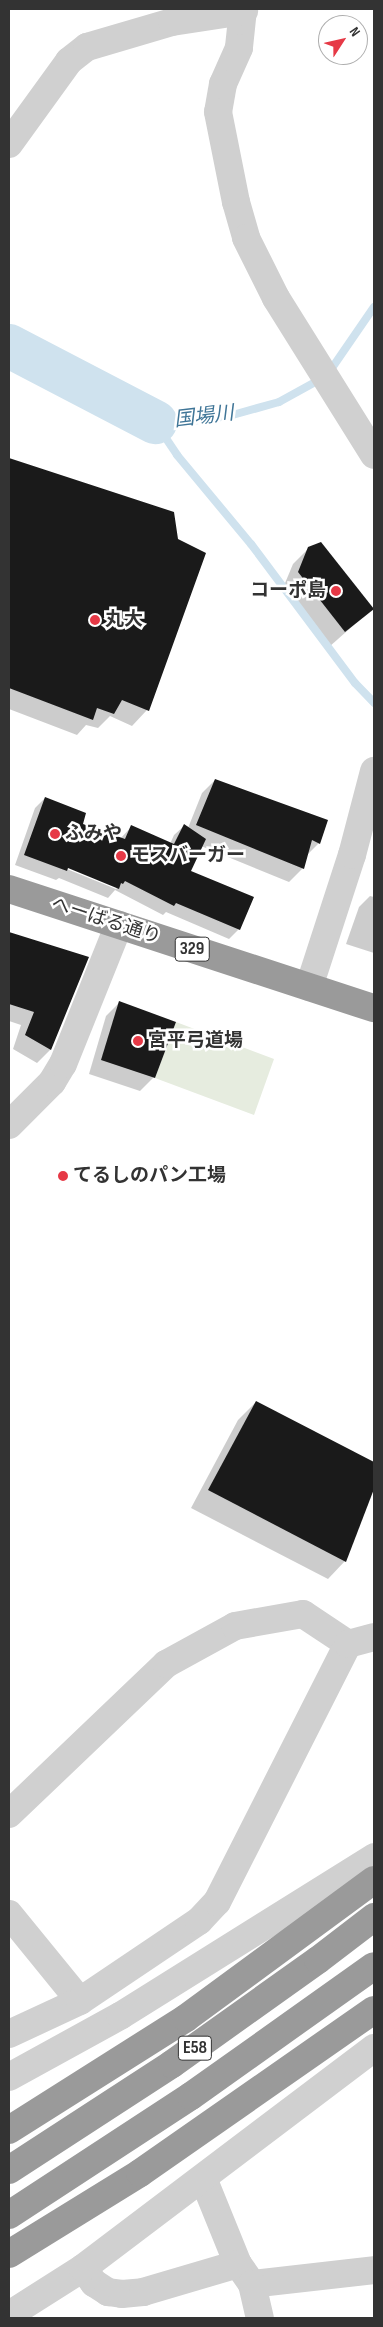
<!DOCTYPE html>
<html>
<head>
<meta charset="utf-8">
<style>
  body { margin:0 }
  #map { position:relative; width:383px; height:2327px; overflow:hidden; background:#fff; font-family:"Sofia Sans Condensed","Noto Sans JP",sans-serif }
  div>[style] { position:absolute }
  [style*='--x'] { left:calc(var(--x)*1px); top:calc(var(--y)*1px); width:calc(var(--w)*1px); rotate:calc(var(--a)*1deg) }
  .green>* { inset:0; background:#e6ecdf }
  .shadow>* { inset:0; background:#0003 }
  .stream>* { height:8px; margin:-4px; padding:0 4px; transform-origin:4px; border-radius:4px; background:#cfe2ee }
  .river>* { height:44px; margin:-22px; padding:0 22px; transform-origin:22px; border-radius:22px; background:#cfe2ee }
  .building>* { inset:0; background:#1a1a1a }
  .minor>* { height:28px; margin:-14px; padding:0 14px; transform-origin:14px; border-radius:14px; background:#d0d0d0 }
  .highway>* { height:28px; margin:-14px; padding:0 14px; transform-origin:14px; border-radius:14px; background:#9a9a9a }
  .dots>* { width:14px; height:14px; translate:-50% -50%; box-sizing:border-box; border:2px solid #fff; border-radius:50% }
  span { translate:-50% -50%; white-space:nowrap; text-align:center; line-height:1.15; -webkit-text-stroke:5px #fff; paint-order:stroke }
  .shield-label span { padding:1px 4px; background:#fff; border:1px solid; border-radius:4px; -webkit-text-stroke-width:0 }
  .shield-label { font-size:18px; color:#333; font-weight:700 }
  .poi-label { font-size:19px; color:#333; font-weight:700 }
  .right { translate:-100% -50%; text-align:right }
  .left { translate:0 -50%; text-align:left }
  .street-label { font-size:19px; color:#333 }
  .water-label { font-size:20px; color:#3f7597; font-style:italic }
  .frame { position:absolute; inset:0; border:10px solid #333; pointer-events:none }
  .north { position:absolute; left:318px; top:15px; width:50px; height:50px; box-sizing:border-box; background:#fff; border:1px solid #adadad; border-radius:50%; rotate:55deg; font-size:14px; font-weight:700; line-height:20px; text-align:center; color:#333 }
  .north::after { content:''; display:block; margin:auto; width:18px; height:22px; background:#e63946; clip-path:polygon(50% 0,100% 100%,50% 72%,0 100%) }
</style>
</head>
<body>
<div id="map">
  <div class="green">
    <div style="clip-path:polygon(176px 1022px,274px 1059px,254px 1115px,155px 1078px)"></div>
  </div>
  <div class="shadow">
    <div style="clip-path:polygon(9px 459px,173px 513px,147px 710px,132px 726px,110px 716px,98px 728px,86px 725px,77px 735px,9px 709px)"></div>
    <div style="clip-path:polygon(309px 548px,372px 609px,329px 647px,283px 588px,293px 564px)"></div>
    <div style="clip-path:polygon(evenodd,215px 780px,319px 843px,307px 855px,303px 868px,289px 882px,201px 846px,189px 872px,239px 929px,229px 939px,166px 912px,163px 915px,115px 890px,108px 898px,59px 878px,56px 880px,15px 865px,35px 808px,45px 798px,81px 824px,120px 839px,131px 827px,170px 844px,174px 835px,184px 826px,188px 828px,202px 793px,215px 780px,63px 865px,118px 887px,116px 889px,62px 867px,63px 865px)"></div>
    <div style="clip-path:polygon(370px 896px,374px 897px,374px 953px,346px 944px,359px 907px)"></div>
    <div style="clip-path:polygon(9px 934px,88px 957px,50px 1050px,37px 1063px,13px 1049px,21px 1025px,9px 1021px)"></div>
    <div style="clip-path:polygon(119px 1003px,154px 1077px,140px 1091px,89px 1074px,106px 1016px)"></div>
    <div style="clip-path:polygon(256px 1402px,374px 1463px,374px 1485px,345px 1561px,328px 1579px,191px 1508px,238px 1420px)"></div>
  </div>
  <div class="stream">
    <div style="--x:155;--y:422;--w:40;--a:56"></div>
    <div style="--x:177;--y:455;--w:116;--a:50.3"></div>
    <div style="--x:251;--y:544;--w:174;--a:53.2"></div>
    <div style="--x:355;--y:683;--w:28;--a:46"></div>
    <div style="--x:155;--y:422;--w:29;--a:0"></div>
    <div style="--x:184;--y:422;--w:45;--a:-7.6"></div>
    <div style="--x:229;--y:416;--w:52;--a:-15.6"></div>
    <div style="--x:279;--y:402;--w:43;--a:-28.9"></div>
    <div style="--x:317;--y:381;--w:20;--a:-41"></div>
    <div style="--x:332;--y:368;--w:74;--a:-55.5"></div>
  </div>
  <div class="river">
    <div style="--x:9;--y:346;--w:165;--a:27.5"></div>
  </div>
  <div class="building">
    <div style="clip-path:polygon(9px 458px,174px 512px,178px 539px,206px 553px,149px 711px,122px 700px,114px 714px,97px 708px,93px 720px,9px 688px)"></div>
    <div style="clip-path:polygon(321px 542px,374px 609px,345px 632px,298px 572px,308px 547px)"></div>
    <div style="clip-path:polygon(215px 779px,328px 820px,320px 844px,312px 840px,304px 869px,196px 825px)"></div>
    <div style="clip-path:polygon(45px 797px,86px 813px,83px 824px,125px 839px,131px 825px,174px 844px,184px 824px,206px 839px,191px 871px,254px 897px,240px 930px,176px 903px,174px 906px,125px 881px,123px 884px,121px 883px,119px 889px,68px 868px,67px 871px,24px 855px)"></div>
    <div style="clip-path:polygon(9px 932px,89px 957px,51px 1050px,25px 1035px,34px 1012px,9px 1004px)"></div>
    <div style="clip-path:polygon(119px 1001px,176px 1022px,155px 1078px,101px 1060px)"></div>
    <div style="clip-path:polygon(256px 1401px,374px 1462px,374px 1489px,346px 1562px,208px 1490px)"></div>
  </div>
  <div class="minor">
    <div style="--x:243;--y:9;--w:39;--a:96"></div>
    <div style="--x:239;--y:48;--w:39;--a:114"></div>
    <div style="--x:223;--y:84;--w:28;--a:100"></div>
    <div style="--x:218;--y:112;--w:92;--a:78.7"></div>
    <div style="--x:236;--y:202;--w:37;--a:74"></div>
    <div style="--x:246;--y:238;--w:67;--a:63.4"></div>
    <div style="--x:276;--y:298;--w:185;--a:58"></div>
    <div style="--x:9;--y:144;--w:102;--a:-54.1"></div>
    <div style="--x:69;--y:61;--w:23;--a:-38"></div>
    <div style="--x:87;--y:47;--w:89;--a:-16.4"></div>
    <div style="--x:172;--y:22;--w:73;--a:-8.7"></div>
    <div style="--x:309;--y:987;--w:139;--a:-72"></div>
    <div style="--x:352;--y:855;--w:87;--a:-75.3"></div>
    <div style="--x:9;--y:1125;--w:61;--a:-45"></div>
    <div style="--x:52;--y:1082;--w:21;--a:-59"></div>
    <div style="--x:63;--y:1064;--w:150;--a:-68.1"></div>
    <div style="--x:9;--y:1814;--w:217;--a:-43.7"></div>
    <div style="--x:166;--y:1664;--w:79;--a:-28.8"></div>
    <div style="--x:235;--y:1626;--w:69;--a:-10"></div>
    <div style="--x:303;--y:1614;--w:54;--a:33.7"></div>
    <div style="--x:9;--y:1914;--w:112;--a:50.8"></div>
    <div style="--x:9;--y:2034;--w:78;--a:-24.9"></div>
    <div style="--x:80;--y:2001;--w:143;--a:-33.9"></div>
    <div style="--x:199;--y:1921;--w:26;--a:-47"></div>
    <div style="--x:217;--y:1902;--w:289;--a:-63.1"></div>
    <div style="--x:348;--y:1644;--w:27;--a:-15"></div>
    <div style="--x:9;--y:2077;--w:127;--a:-28.8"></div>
    <div style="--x:120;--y:2016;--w:300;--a:-32"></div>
    <div style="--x:203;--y:2178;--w:93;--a:67.9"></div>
    <div style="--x:238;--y:2264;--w:24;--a:55"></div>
    <div style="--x:252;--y:2284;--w:123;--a:-6.5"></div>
    <div style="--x:83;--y:2268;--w:19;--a:54"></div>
    <div style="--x:94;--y:2283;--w:17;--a:33"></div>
    <div style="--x:108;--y:2292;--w:14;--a:8"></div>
    <div style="--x:122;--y:2294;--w:21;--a:-5"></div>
    <div style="--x:143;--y:2292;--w:99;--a:-16.4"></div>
    <div style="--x:252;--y:2284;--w:35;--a:77"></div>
    <div style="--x:9;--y:2315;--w:88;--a:-32.4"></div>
    <div style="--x:83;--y:2268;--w:365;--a:-37.1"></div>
  </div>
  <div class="highway">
    <div style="--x:9;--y:889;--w:384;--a:18.1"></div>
    <div style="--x:9;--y:2130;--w:209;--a:-32.3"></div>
    <div style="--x:186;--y:2018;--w:233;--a:-36.3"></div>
    <div style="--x:9;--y:2170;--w:194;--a:-33"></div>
    <div style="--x:172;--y:2064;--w:179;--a:-35.5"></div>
    <div style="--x:318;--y:1960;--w:71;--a:-37.5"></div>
    <div style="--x:9;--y:2215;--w:217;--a:-33.2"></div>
    <div style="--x:191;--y:2096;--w:224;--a:-35.4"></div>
    <div style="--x:9;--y:2254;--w:154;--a:-31.7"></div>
    <div style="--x:140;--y:2173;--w:285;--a:-34.9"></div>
  </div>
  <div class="dots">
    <div style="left:336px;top:591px;background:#e63946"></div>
    <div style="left:95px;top:620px;background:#e63946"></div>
    <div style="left:55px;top:834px;background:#e63946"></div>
    <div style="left:121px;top:856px;background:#e63946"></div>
    <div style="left:138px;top:1041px;background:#e63946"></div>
    <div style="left:63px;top:1176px;background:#e63946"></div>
  </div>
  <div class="shield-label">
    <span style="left:192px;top:949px">329</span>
    <span style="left:195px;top:2048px">E58</span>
  </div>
  <div class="poi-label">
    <span class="right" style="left:326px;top:591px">コーポ島</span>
    <span class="left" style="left:105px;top:620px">丸大</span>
    <span class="left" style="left:65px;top:834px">ふみや</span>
    <span class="left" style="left:131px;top:856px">モスバーガー</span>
    <span class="left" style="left:148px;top:1041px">宮平弓道場</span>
    <span class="left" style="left:73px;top:1176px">てるしのパン工場</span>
  </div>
  <div class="street-label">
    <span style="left:106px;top:921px;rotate:18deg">へーばる通り</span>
  </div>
  <div class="water-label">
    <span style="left:204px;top:417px;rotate:-7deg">国場川</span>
  </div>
  <div class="frame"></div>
  <div class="north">N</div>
</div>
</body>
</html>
